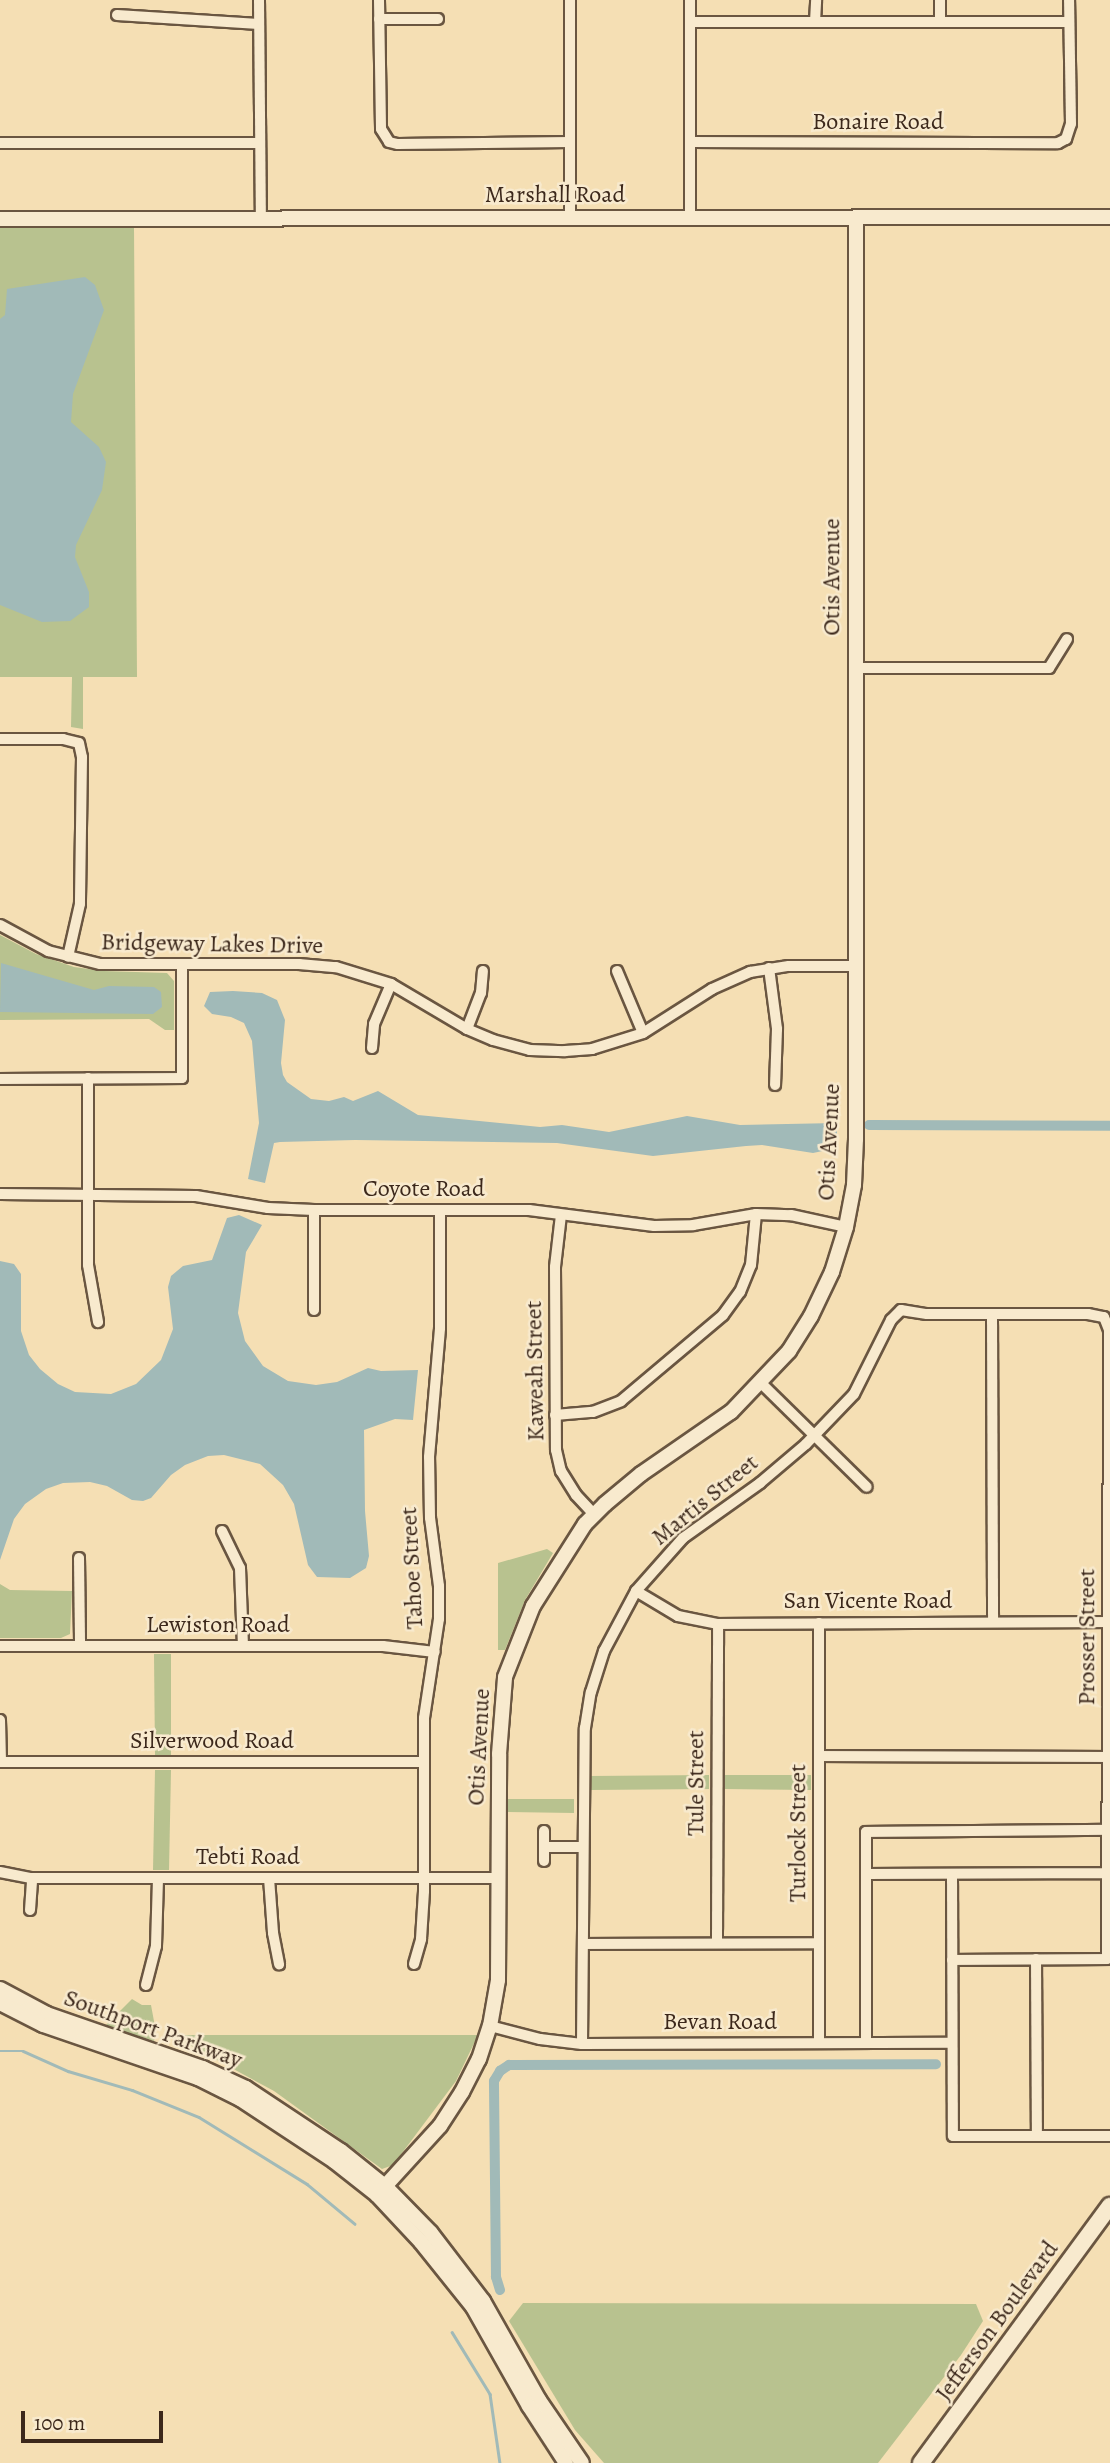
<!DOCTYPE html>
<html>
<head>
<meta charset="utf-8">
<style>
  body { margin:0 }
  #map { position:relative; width:1110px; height:2463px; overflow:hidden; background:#f5dfb4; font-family:Alegreya,serif }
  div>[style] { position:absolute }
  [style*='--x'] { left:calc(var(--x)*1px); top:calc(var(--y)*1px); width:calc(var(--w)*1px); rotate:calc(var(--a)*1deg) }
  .green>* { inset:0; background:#b8c28f }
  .water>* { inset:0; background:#a1bab8 }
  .stream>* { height:2.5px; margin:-1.25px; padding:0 1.25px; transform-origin:1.25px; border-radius:1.25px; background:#a1bab8 }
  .canal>* { height:10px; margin:-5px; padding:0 5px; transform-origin:5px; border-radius:5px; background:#a1bab8 }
  .roads { filter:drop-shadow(2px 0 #6a5641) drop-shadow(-2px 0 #6a5641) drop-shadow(0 2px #6a5641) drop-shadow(0 -2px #6a5641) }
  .minor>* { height:10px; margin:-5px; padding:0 5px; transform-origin:5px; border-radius:5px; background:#f8eace }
  .tertiary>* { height:14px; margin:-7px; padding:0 7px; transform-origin:7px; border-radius:7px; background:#f8eace }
  .secondary>* { height:16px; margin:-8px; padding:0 8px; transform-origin:8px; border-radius:8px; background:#f8eace }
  span { translate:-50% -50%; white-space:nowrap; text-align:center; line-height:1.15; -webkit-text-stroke:5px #f8eace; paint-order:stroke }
  .street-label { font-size:24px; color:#3c281b }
  .scale { position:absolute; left:21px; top:2411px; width:142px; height:32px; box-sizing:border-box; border:4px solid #3c281b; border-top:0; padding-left:9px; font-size:21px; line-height:24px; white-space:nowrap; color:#3c281b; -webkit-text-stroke:5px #f8eace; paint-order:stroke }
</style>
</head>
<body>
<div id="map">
  <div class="green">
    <div style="clip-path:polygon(0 226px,134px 226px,137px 677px,83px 677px,83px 729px,71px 727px,72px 677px,0 677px)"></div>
    <div style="clip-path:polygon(0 935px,36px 954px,74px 967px,104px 971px,167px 973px,174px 981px,174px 1030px,165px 1030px,149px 1019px,0 1020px)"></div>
    <div style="clip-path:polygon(547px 1549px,553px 1553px,525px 1600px,505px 1650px,498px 1650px,498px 1563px)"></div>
    <div style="clip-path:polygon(0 1584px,10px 1590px,72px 1591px,70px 1634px,61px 1638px,0 1638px)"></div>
    <div style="clip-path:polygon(154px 1654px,171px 1654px,171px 1755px,155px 1755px)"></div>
    <div style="clip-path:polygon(155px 1770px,171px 1770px,169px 1870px,153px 1870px)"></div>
    <div style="clip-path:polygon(709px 1775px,709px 1789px,590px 1790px,590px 1776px)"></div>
    <div style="clip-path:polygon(725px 1775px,811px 1775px,811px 1790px,725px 1789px)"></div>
    <div style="clip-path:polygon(506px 1799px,574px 1799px,574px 1813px,506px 1812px)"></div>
    <div style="clip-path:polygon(132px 1999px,142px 2005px,151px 2005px,156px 2032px,154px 2041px,104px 2027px)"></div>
    <div style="clip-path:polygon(171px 2035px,478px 2035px,456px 2081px,393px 2165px,382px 2169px,274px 2091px)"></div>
    <div style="clip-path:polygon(523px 2303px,976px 2304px,983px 2321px,961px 2355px,878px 2463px,604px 2463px,575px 2430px,509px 2321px)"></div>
  </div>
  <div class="water">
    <div style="clip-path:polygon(85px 277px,95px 285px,104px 310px,73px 394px,71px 422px,99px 447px,106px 462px,102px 490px,76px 545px,75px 557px,89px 592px,89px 607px,70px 621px,42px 622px,0 605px,0 319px,5px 315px,7px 289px)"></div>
    <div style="clip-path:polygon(1px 963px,94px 990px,109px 986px,154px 987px,161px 992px,162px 1007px,153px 1014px,0 1012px)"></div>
    <div style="clip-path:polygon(233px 991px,262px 993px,277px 1000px,285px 1020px,281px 1063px,283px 1075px,287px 1082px,311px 1099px,329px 1101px,344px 1097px,353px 1101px,378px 1091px,418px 1115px,540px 1127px,562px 1125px,609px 1132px,687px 1116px,740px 1125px,837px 1123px,837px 1148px,813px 1153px,762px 1145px,746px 1146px,653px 1156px,557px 1143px,355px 1140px,280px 1142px,274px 1143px,265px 1183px,248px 1179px,259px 1123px,252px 1041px,244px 1023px,231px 1017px,212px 1014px,204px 1006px,210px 992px)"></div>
    <div style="clip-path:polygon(239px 1215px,262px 1225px,246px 1252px,238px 1313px,245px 1341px,263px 1366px,288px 1381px,316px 1385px,337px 1382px,368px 1368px,381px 1371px,418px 1370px,413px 1420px,395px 1419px,364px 1430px,365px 1511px,369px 1556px,366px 1568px,350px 1578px,317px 1577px,308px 1565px,294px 1504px,283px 1485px,260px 1464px,224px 1455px,208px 1456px,185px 1465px,171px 1475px,151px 1498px,143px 1501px,132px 1500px,107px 1486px,90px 1482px,63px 1483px,46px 1489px,25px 1504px,14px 1519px,0 1560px,0 1261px,14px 1264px,21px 1274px,21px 1331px,29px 1355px,40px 1369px,58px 1384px,75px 1392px,111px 1394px,136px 1384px,161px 1360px,173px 1329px,168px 1287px,171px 1276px,183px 1266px,212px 1260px,227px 1218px)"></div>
  </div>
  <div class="stream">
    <div style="--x:0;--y:2051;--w:23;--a:0"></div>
    <div style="--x:23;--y:2051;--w:49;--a:24"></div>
    <div style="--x:68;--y:2071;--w:67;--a:16.5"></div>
    <div style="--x:132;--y:2090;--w:72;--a:21.9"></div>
    <div style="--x:199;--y:2117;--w:127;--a:31.8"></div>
    <div style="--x:307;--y:2184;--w:62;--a:39.8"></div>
    <div style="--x:452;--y:2332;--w:73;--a:58.5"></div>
    <div style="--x:490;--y:2394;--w:70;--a:81.8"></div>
  </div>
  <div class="canal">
    <div style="--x:869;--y:1125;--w:241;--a:0.2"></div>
    <div style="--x:500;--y:2290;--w:14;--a:-107"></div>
    <div style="--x:496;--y:2277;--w:196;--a:-90.6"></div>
    <div style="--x:494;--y:2081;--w:12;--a:-59"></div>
    <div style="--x:500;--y:2071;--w:11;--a:-34"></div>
    <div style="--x:509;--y:2065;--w:427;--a:-0.1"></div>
  </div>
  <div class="roads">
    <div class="minor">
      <div style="--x:259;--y:0;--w:219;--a:89.5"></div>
      <div style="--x:379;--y:0;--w:129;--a:89.1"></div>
      <div style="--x:381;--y:129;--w:15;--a:58"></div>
      <div style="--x:389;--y:142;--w:9;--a:13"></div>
      <div style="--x:398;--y:144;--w:172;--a:-0.7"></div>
      <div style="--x:117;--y:15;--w:142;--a:3.6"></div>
      <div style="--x:379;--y:19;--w:59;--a:0"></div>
      <div style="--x:690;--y:22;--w:379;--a:0"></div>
      <div style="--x:815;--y:22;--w:22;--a:-87"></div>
      <div style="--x:940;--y:22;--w:22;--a:-90"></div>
      <div style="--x:690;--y:142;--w:368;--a:0.2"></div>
      <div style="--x:1058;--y:143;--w:9;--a:-27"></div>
      <div style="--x:1066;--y:139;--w:16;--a:-72"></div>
      <div style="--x:1071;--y:124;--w:124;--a:-90.9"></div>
      <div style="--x:0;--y:143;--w:260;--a:0"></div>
      <div style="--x:570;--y:218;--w:218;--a:-90"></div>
      <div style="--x:690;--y:218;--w:218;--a:-90"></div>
      <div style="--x:855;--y:668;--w:194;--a:0"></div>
      <div style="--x:1049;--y:668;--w:34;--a:-58"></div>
      <div style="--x:0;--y:739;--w:63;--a:0"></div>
      <div style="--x:63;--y:739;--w:16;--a:14"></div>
      <div style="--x:79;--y:743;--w:14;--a:78"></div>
      <div style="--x:82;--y:757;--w:147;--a:90.8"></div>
      <div style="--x:80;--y:904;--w:54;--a:102.8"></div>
      <div style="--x:0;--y:925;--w:55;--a:28.4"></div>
      <div style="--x:48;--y:951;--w:54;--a:14"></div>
      <div style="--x:100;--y:964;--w:199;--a:0"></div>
      <div style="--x:299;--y:964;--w:37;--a:5"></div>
      <div style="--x:336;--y:967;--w:58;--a:17.2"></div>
      <div style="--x:391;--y:984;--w:88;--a:30.6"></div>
      <div style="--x:467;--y:1029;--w:28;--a:23"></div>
      <div style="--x:493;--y:1040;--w:38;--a:15"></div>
      <div style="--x:530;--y:1050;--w:35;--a:2"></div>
      <div style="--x:565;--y:1051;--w:27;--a:-4"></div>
      <div style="--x:592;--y:1049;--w:53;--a:-17.4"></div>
      <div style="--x:643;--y:1033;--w:82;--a:-32.5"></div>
      <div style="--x:712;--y:989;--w:42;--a:-24.1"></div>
      <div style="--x:750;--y:972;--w:39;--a:-9"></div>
      <div style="--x:789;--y:966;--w:67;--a:0"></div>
      <div style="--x:769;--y:968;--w:62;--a:82.5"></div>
      <div style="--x:777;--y:1029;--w:56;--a:92"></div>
      <div style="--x:617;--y:971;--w:67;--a:67.2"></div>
      <div style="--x:467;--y:1029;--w:39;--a:-69"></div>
      <div style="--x:481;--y:993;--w:22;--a:-85"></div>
      <div style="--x:372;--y:1048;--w:24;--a:-85"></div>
      <div style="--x:374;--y:1024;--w:43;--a:-67"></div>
      <div style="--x:88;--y:1078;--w:187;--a:90"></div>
      <div style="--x:88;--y:1265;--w:58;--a:80"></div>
      <div style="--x:0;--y:1079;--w:182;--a:-0.3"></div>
      <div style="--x:182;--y:1078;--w:114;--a:-90"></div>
      <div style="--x:0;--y:1194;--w:196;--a:0.6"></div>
      <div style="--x:196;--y:1196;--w:73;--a:9.5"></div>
      <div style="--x:268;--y:1208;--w:46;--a:2.5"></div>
      <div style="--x:314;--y:1210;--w:215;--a:0"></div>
      <div style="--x:529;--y:1210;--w:126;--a:7.3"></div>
      <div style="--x:654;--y:1226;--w:39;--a:-1"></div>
      <div style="--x:693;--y:1225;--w:64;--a:-9.9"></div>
      <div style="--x:756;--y:1214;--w:35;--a:2"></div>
      <div style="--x:791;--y:1215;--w:56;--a:12.3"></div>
      <div style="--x:314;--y:1210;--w:100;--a:90"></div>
      <div style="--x:561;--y:1215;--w:52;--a:96.6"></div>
      <div style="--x:555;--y:1267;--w:183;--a:89.7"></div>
      <div style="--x:556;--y:1450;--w:22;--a:77"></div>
      <div style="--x:561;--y:1471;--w:28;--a:58"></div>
      <div style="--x:576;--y:1495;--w:26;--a:47"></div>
      <div style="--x:992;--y:1315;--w:307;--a:89.8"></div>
      <div style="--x:761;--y:1383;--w:148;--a:44.5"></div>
      <div style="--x:555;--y:1415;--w:38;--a:-5"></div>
      <div style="--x:593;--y:1412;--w:30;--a:-21"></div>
      <div style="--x:621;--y:1401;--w:133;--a:-40.1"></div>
      <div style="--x:723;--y:1315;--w:29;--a:-54"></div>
      <div style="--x:740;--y:1292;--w:29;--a:-68"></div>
      <div style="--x:751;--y:1265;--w:51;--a:-84.4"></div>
      <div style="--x:222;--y:1531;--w:41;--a:64.1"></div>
      <div style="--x:240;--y:1568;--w:78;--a:87.8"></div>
      <div style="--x:79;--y:1558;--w:88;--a:89.3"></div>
      <div style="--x:636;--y:1591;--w:49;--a:30.8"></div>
      <div style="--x:678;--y:1616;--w:41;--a:11.3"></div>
      <div style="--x:718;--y:1624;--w:390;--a:-0.3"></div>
      <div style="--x:819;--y:1623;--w:420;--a:90"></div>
      <div style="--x:0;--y:1646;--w:383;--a:0"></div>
      <div style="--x:383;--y:1646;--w:52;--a:6.6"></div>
      <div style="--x:0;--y:1720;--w:42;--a:88.6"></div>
      <div style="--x:820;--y:1756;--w:288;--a:0.2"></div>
      <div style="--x:0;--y:1762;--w:423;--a:0"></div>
      <div style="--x:544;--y:1847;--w:39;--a:0"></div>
      <div style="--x:544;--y:1861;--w:30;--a:-90"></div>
      <div style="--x:0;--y:1872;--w:33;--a:11"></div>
      <div style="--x:32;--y:1878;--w:466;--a:0"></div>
      <div style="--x:866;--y:1874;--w:242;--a:-0.2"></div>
      <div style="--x:952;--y:1874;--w:262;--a:89.8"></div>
      <div style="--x:953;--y:2136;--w:157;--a:0"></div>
      <div style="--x:269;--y:1878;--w:55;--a:85.8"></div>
      <div style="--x:273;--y:1933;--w:32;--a:79"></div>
      <div style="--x:30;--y:1910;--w:32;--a:-86"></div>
      <div style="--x:717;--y:1942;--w:318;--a:-89.8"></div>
      <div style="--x:583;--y:1944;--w:236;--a:-0.2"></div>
      <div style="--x:1036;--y:1959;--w:177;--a:89.7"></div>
      <div style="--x:952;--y:1960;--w:155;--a:-0.4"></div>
      <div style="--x:414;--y:1964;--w:26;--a:-74"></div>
      <div style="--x:421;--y:1939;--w:48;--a:-86.4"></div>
      <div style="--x:424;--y:1891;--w:173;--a:-90"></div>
      <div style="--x:424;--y:1718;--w:100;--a:-81.4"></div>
      <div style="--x:439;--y:1619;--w:33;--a:-90"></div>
      <div style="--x:439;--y:1586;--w:69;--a:-97.5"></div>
      <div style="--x:430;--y:1518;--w:61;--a:-90.9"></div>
      <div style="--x:429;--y:1457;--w:129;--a:-85.1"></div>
      <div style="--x:440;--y:1328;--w:118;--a:-90"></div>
      <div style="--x:146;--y:1985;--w:40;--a:-75.6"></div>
      <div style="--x:156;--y:1946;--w:67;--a:-88.3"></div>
      <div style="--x:490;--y:2026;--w:52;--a:14.6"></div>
      <div style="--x:540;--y:2039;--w:42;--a:6.8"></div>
      <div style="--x:582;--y:2044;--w:370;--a:-0.2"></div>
      <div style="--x:866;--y:2043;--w:211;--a:-90"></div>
      <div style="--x:866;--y:1832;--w:242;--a:-0.5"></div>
      <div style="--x:582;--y:2044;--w:316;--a:-89.5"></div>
      <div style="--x:585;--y:1728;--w:36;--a:-81"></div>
      <div style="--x:591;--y:1692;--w:43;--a:-72.4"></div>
      <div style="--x:604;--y:1651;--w:68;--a:-61.9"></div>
      <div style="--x:636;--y:1591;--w:71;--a:-48.4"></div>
      <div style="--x:683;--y:1538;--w:95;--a:-35.5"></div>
      <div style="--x:760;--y:1483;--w:60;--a:-40.3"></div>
      <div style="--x:806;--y:1444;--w:69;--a:-46.2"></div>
      <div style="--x:854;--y:1394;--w:83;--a:-63.4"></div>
      <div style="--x:891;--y:1320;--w:14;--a:-45"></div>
      <div style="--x:901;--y:1310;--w:26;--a:9"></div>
      <div style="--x:927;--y:1314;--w:161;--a:0"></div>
      <div style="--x:1088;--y:1314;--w:16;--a:11"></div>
      <div style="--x:1104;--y:1317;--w:14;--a:69"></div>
      <div style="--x:1109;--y:1330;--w:629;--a:90.18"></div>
    </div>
    <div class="tertiary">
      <div style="--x:0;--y:219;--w:1110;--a:-0.1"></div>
      <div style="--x:0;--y:1989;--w:53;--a:28"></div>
      <div style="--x:47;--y:2014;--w:165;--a:19.1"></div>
      <div style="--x:203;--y:2068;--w:47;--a:24.9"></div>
      <div style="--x:246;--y:2088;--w:114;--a:33.6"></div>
      <div style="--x:341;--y:2151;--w:58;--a:38.7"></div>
      <div style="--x:386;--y:2187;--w:64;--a:45.6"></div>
      <div style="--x:431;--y:2233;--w:86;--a:52.6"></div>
      <div style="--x:483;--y:2301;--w:114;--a:60.5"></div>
      <div style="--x:539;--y:2400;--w:76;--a:55.7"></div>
      <div style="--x:0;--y:2003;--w:48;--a:27.1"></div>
      <div style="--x:43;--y:2025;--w:164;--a:18.9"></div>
      <div style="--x:198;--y:2078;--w:47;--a:26.6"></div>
      <div style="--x:240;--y:2099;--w:113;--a:33.4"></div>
      <div style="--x:334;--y:2161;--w:55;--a:38.3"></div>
      <div style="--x:377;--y:2195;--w:64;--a:46.9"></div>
      <div style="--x:421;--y:2242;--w:83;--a:51.3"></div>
      <div style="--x:473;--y:2307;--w:114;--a:60.5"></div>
      <div style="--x:529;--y:2406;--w:68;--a:57"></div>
      <div style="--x:377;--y:2195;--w:93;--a:-47.6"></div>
      <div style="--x:440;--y:2126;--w:40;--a:-57.1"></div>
      <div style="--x:462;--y:2092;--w:37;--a:-63"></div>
      <div style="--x:479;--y:2059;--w:35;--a:-72"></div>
      <div style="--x:490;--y:2026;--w:47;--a:-80.1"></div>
      <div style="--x:498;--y:1980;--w:226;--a:-89.7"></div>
      <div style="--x:499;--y:1754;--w:77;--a:-85.5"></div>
      <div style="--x:505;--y:1677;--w:76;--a:-68.5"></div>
      <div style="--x:533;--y:1606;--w:97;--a:-57.6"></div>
      <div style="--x:585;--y:1524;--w:28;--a:-45"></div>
      <div style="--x:605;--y:1504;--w:47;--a:-39.8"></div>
      <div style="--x:641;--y:1474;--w:109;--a:-34.6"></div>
      <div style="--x:731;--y:1412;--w:84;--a:-46.4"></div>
      <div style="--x:789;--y:1351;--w:41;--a:-57.8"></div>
      <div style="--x:811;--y:1316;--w:49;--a:-64.5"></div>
      <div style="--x:832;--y:1272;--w:47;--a:-72.7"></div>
      <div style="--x:846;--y:1227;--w:43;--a:-79.2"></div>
      <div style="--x:854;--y:1185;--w:46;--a:-87.5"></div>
      <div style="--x:856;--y:1139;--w:921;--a:-90"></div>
    </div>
    <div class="secondary">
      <div style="--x:921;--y:2463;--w:319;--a:-53.7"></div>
    </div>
  </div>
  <div class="street-label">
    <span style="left:878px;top:122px">Bonaire Road</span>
    <span style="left:555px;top:195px">Marshall Road</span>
    <span style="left:832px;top:577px;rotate:-90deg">Otis Avenue</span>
    <span style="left:212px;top:944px;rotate:1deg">Bridgeway Lakes Drive</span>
    <span style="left:829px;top:1142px;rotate:-87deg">Otis Avenue</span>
    <span style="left:424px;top:1189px">Coyote Road</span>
    <span style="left:535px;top:1371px;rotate:-91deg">Kaweah Street</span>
    <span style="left:705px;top:1500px;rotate:-39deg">Martis Street</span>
    <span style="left:412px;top:1568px;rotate:-93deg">Tahoe Street</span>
    <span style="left:868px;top:1601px">San Vicente Road</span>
    <span style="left:218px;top:1625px">Lewiston Road</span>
    <span style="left:1087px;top:1637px;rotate:-90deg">Prosser Street</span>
    <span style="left:212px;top:1741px">Silverwood Road</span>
    <span style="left:479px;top:1747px;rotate:-87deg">Otis Avenue</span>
    <span style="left:696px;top:1783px;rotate:-90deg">Tule Street</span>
    <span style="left:798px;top:1833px;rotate:-90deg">Turlock Street</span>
    <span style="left:248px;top:1857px">Tebti Road</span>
    <span style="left:720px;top:2022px">Bevan Road</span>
    <span style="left:153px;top:2029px;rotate:20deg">Southport Parkway</span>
    <span style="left:997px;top:2321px;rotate:-54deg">Jefferson Boulevard</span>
  </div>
  <div class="scale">100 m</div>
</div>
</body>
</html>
